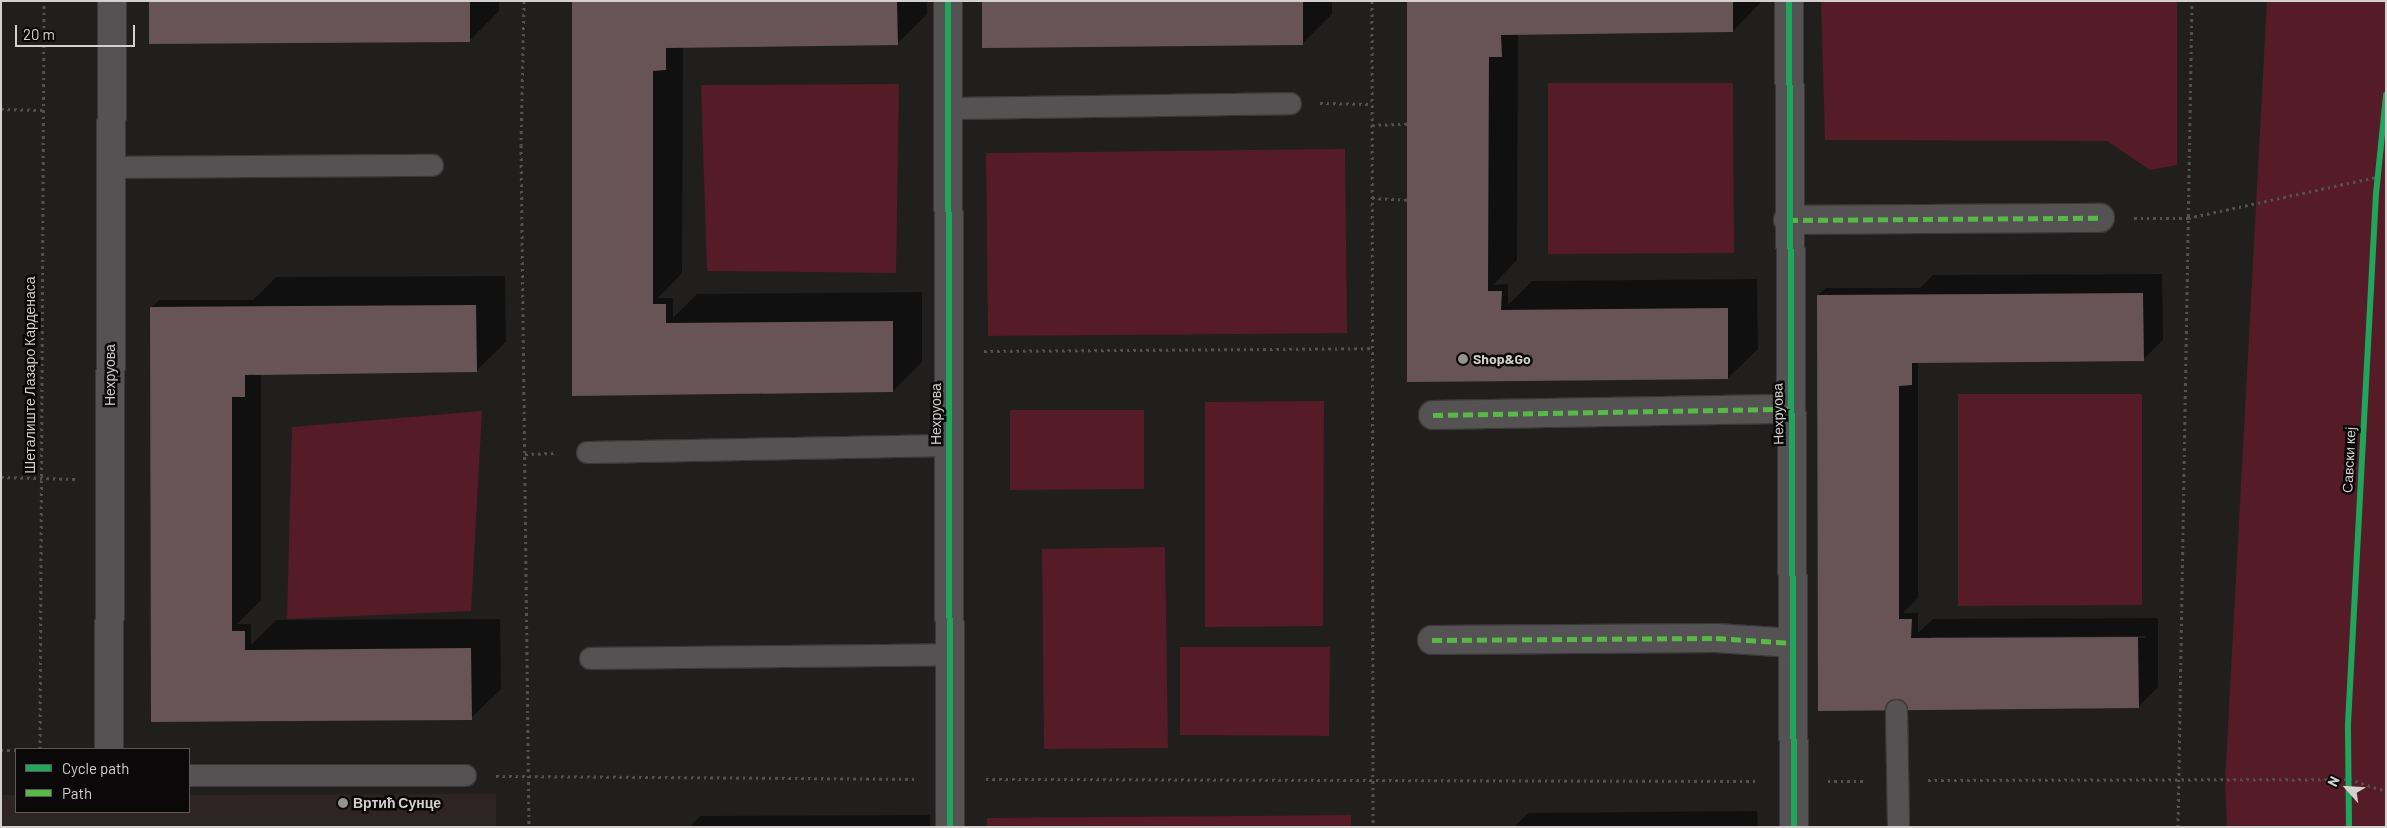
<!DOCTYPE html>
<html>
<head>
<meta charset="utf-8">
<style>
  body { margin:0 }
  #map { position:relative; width:2387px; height:828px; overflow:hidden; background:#211e1e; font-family:Barlow,sans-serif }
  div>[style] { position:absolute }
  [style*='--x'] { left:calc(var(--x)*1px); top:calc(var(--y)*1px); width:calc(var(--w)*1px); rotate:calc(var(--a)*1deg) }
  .built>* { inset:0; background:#2e2424 }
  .green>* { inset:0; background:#551b26 }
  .shadow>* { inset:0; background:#0007 }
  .building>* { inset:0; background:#685457 }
  .path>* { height:3px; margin-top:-1.5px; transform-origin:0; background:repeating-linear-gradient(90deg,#535151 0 2.5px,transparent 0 6.5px) }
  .roads { filter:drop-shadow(1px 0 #3a3838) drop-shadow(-1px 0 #3a3838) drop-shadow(0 1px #3a3838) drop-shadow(0 -1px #3a3838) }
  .lane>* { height:21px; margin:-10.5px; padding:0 10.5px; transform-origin:10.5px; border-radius:10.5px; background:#545252 }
  .street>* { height:28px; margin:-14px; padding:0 14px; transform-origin:14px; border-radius:14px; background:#545252 }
  .quiet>* { height:5px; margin-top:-2.5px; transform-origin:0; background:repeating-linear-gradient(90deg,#58b947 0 10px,transparent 0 15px) }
  .cycleway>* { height:6px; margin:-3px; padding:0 3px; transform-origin:3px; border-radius:3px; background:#20a55d }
  .dots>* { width:14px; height:14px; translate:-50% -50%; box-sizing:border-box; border:2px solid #0a0808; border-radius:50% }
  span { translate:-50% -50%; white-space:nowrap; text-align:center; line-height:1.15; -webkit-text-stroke:5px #0a0808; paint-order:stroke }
  .poi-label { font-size:14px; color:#d4d0d0; font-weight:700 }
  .left { translate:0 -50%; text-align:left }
  .street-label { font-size:14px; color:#d4d0d0 }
  .frame { position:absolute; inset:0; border:2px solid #d4d0d0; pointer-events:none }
  .legend { position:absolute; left:15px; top:748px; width:175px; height:65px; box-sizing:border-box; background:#0a0808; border:1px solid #5b5858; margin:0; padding:6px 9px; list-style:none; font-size:15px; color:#d4d0d0 }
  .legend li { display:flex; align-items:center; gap:10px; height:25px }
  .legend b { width:25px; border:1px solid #5b5858 }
  .north { position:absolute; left:2322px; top:763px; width:50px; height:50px; -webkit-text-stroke:4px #0a0808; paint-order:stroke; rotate:296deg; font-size:14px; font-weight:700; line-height:20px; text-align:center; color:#d4d0d0 }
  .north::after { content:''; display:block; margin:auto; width:18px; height:22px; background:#d4d0d0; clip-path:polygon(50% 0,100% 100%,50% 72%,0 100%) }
  .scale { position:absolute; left:15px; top:25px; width:120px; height:22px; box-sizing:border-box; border:2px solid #d4d0d0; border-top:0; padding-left:6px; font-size:15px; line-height:18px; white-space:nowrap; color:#d4d0d0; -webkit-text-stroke:4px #0a0808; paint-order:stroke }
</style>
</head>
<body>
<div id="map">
  <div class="built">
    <div style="clip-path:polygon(496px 794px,496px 827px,1px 827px,1px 795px,16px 795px,16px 812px,189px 812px,189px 795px)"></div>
  </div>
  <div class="green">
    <div style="clip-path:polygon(1821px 1px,2177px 1px,2177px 165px,2150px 170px,2107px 141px,1825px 140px)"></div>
    <div style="clip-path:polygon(2267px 1px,2386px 1px,2386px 827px,2227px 827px,2225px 782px)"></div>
    <div style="clip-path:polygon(1548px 83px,1733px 83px,1734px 253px,1548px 254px)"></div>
    <div style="clip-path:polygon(899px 84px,896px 273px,707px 271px,701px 85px)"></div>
    <div style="clip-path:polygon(1345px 149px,1347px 333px,988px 336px,986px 153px)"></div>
    <div style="clip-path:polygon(1958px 394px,2142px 394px,2142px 605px,1958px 606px)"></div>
    <div style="clip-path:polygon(1324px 401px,1323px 626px,1205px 627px,1205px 402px)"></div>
    <div style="clip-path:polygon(1010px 410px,1144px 410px,1144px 489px,1010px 490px)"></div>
    <div style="clip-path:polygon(482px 411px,471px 611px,287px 619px,292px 427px)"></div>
    <div style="clip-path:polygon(1165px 547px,1168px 748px,1044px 749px,1042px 549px)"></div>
    <div style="clip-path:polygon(1180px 647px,1330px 647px,1329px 736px,1180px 735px)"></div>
    <div style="clip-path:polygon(1351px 815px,1351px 827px,987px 827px,987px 818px)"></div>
  </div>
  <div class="shadow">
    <div style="clip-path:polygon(151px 1px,499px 1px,499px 11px,469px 41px)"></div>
    <div style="clip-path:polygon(573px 1px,927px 1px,927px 14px,897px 44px,683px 46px,682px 273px,658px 298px,673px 298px,673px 318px,697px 294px,922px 292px,922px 362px,893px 391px,573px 394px)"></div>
    <div style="clip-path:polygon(983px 1px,1332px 1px,1332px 14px,1302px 44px)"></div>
    <div style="clip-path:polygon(1408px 1px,1762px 1px,1733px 31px,1518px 33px,1517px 260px,1493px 285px,1508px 284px,1508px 305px,1532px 281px,1757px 279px,1758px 349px,1728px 378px,1502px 381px)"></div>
    <div style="clip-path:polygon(evenodd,2162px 274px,2163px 340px,2143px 360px,1918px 361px,1918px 598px,1903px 613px,1918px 613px,1918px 633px,1933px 619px,2158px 618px,2158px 687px,2138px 707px,1912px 709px,1818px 295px,1826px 288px,1920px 288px,1933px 275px,2162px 274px,2145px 636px,2145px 638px,1931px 639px,1931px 637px,2145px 636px)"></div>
    <div style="clip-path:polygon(505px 276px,506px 342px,476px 371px,261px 374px,261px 600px,237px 624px,251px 624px,251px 645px,276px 620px,500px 619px,501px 689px,471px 718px,152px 721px,152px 307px,159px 300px,253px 300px,276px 277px)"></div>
    <div style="clip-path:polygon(1757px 811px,1758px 827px,1514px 827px,1528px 813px)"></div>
    <div style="clip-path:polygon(930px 815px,930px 827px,690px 827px,700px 816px)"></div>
  </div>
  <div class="building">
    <div style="clip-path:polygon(149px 1px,470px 1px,470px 42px,149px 44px)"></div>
    <div style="clip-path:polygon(572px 1px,897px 1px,898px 45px,666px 48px,666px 70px,653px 71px,653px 304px,666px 304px,666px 323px,893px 321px,893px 392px,572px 396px)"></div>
    <div style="clip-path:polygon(982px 1px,1303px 1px,1303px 45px,982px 48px)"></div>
    <div style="clip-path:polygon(1407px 1px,1733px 1px,1733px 32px,1501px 35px,1502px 57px,1489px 57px,1488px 291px,1502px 291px,1501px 310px,1728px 308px,1728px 379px,1407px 382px)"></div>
    <div style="clip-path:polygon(2143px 293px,2144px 361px,1912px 363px,1912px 385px,1899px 386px,1899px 619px,1912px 619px,1911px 638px,2138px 637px,2139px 708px,1818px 711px,1817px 295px)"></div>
    <div style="clip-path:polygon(476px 305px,477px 372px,245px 375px,245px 397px,232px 397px,232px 631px,245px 631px,245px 650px,471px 648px,472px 720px,151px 722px,150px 307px)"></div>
  </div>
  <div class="path">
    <div style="--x:524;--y:1;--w:144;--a:91.2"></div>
    <div style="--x:521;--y:145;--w:682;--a:89.33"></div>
    <div style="--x:1372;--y:1;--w:826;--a:89.93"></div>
    <div style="--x:1320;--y:103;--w:52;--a:1.1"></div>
    <div style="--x:1;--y:109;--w:41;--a:1.4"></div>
    <div style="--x:1372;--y:125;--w:35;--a:-2"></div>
    <div style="--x:1372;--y:198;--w:35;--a:3"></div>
    <div style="--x:2134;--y:218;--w:54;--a:0"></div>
    <div style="--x:2188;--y:218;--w:203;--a:-12.3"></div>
    <div style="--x:984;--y:351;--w:387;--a:-0.4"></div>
    <div style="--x:525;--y:454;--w:32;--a:-2"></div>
    <div style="--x:1;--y:477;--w:75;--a:1.5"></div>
    <div style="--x:40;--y:749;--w:748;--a:-89.69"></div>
    <div style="--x:1;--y:750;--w:15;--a:0"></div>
    <div style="--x:496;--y:776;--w:418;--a:0.4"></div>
    <div style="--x:986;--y:779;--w:773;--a:0.15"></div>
    <div style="--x:1928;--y:780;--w:421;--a:-0.1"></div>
    <div style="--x:2349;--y:779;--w:39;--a:18"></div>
    <div style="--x:1828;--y:781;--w:39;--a:0"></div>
    <div style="--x:2178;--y:827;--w:826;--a:-89.03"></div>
  </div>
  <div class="roads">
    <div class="lane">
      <div style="--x:948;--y:108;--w:342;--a:-0.8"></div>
      <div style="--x:111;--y:167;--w:321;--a:-0.4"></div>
      <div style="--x:587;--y:452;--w:362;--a:-1.1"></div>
      <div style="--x:590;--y:658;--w:359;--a:-0.6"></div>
      <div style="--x:1896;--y:710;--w:117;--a:89"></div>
      <div style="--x:189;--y:775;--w:276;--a:0"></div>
    </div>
    <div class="street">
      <div style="--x:948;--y:1;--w:826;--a:89.86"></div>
      <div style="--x:1789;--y:1;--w:826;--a:89.65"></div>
      <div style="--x:1788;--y:220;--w:312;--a:-0.4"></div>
      <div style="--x:1433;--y:415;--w:358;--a:-1"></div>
      <div style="--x:1432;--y:640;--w:284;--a:-0.4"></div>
      <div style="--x:1716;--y:638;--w:77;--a:3.7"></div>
      <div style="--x:109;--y:749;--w:748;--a:-89.77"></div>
    </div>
  </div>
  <div class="quiet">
    <div style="--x:1788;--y:220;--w:312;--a:-0.4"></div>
    <div style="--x:1433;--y:415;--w:358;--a:-1"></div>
    <div style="--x:1432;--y:640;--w:284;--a:-0.4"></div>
    <div style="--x:1716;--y:638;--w:77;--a:3.7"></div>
  </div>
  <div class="cycleway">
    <div style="--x:948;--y:1;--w:826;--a:89.86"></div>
    <div style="--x:1789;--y:1;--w:826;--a:89.65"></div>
    <div style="--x:2349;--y:827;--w:103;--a:-90.6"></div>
    <div style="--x:2348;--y:724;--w:531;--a:-86.98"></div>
    <div style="--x:2376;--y:194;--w:100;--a:-84.2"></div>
  </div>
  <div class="dots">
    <div style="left:1463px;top:359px;background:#959292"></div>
    <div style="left:343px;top:803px;background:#959292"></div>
  </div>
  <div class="poi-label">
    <span class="left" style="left:1473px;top:359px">Shop&amp;Go</span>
    <span class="left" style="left:353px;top:803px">Вртић Сунце</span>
  </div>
  <div class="street-label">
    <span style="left:30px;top:375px;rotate:-90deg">Шеталиште Лазаро Карденаса</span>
    <span style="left:110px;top:375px;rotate:-90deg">Нехруова</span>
    <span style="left:936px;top:414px;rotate:-90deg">Нехруова</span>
    <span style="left:1778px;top:414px;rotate:-91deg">Нехруова</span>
    <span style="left:2349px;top:460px;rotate:-87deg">Савски кеј</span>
  </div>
  <div class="frame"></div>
  <ul class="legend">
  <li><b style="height:6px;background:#20a55d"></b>Cycle path</li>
  <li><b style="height:6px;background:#58b947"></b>Path</li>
  </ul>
  <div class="north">N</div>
  <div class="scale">20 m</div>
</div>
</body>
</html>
